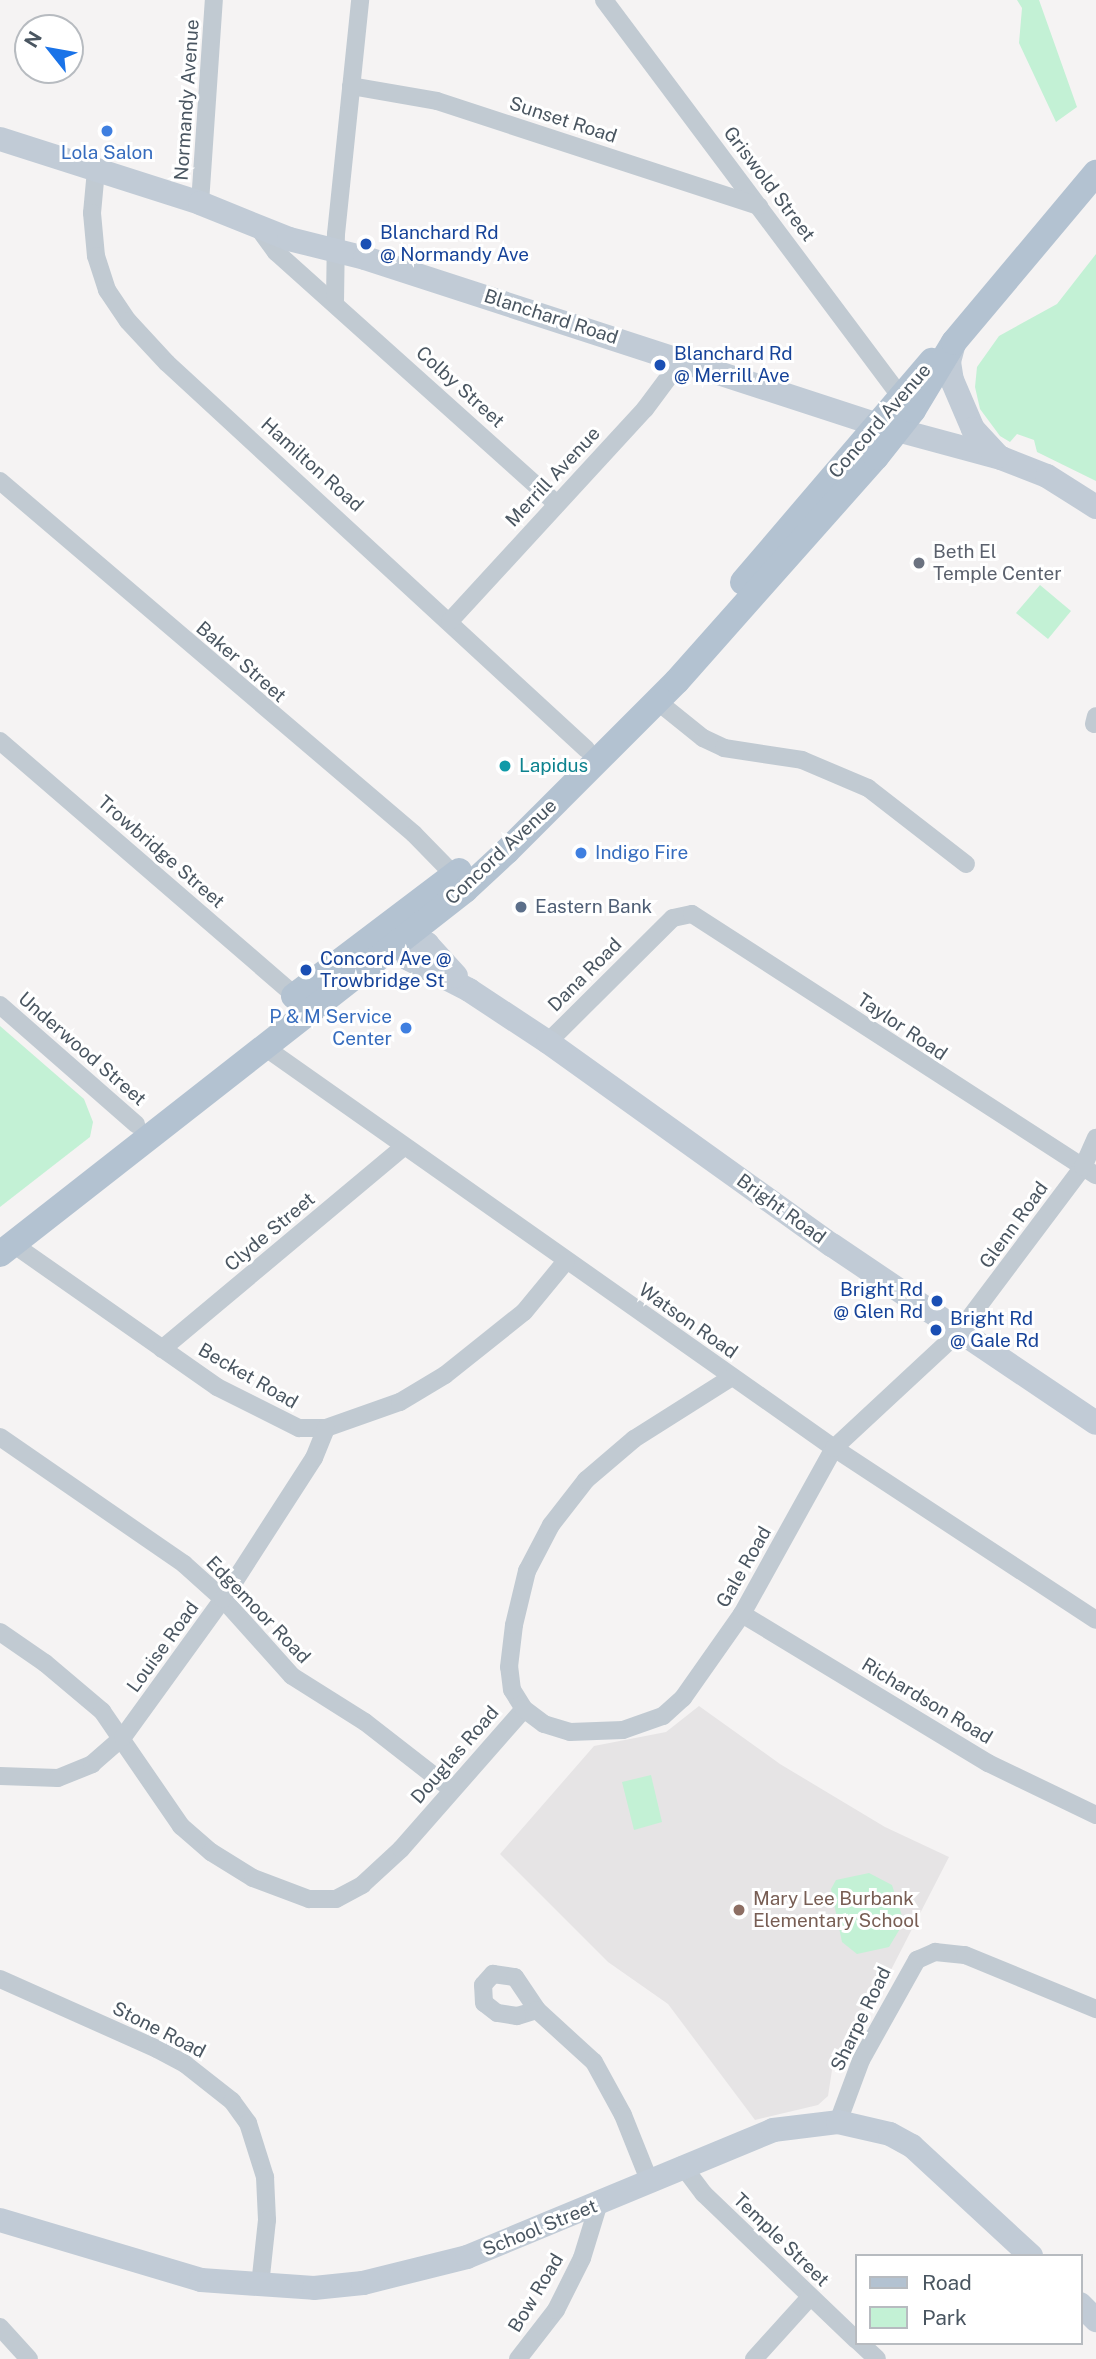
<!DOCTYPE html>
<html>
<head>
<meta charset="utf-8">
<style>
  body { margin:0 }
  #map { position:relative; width:1096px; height:2359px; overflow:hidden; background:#f5f3f3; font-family:"Public Sans",sans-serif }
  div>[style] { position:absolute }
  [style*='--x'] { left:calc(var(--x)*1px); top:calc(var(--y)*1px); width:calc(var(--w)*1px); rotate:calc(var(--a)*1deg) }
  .education>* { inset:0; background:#e6e4e5 }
  .green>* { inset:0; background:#c3f1d5 }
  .street>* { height:18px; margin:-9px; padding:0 9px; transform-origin:9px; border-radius:9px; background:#c1cad2 }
  .secondary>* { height:24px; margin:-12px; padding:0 12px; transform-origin:12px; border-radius:12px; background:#c1cbd6 }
  .primary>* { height:26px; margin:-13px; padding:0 13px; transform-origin:13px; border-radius:13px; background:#b3c2d1 }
  .dots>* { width:19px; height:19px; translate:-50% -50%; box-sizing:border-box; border:4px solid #fff; border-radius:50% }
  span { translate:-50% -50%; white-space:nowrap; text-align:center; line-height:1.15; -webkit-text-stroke:6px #fff; paint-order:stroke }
  .street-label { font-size:19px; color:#4a5661 }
  .shop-label { font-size:19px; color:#366cbe }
  .left { translate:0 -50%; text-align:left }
  .right { translate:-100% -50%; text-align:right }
  .transit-label { font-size:19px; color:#164399 }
  .worship-label { font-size:19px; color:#5b616d }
  .culture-label { font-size:19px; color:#0d838f }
  .service-label { font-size:19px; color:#4e5e75 }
  .education-label { font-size:19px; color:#785e54 }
  .legend { position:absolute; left:855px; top:2254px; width:228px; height:91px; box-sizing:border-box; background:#fff; border:2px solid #b7bbc0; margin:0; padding:9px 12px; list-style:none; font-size:21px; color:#4a5661 }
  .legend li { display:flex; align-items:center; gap:14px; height:35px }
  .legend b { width:35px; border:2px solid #b7bbc0 }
  .north { position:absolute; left:14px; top:14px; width:70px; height:70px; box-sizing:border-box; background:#fff; border:2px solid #b7bbc0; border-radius:50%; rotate:301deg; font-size:19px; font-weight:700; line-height:28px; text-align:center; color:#4a5661 }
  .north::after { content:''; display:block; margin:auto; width:24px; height:32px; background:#1a73e8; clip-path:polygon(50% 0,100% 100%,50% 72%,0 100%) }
</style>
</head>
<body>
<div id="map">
  <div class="education">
    <div style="clip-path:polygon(699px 1706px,780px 1764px,885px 1827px,949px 1857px,874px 2003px,862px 2011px,832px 2070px,828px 2096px,818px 2105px,755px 2120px,668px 2004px,608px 1962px,500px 1854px,594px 1746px,666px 1732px)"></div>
  </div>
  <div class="green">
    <div style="clip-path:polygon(1017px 0,1039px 0,1077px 107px,1056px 122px,1019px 43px,1022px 8px)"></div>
    <div style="clip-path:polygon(1096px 254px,1096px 481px,1037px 452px,1034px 440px,1017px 434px,1010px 442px,1000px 436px,980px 409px,975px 387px,977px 367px,999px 336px,1057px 304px)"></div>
    <div style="clip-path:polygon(1040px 585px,1071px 611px,1048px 639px,1016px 613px)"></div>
    <div style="clip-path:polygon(0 1026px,84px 1099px,93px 1122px,90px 1137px,0 1207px)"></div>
    <div style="clip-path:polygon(651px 1775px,662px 1822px,634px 1830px,622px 1782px)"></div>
    <div style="clip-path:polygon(869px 1873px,892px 1885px,904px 1922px,889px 1947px,857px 1954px,842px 1942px,831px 1889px,836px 1880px)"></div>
  </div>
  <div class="street">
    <div style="--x:604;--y:0;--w:493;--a:53.2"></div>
    <div style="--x:351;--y:86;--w:87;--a:9.9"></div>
    <div style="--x:437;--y:101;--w:339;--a:18.1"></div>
    <div style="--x:96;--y:170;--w:43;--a:95.3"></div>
    <div style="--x:92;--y:213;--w:43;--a:84.7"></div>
    <div style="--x:96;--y:256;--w:36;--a:72"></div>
    <div style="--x:107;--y:290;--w:37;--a:56"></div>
    <div style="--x:128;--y:321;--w:57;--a:47.1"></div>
    <div style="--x:167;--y:363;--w:570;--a:42.65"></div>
    <div style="--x:200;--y:203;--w:203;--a:-86.1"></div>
    <div style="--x:257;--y:226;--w:32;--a:54"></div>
    <div style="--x:276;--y:252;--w:377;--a:41.9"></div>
    <div style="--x:335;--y:302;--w:68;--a:-89.2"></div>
    <div style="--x:336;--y:234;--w:235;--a:-84.1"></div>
    <div style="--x:0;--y:481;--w:544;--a:40.45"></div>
    <div style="--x:414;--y:834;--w:57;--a:45.7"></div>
    <div style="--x:450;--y:621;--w:288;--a:-47.4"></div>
    <div style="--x:645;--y:409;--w:64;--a:-53.3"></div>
    <div style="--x:657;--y:701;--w:59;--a:38.8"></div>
    <div style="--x:703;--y:738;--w:23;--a:25"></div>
    <div style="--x:724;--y:748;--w:79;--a:8.7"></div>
    <div style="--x:802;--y:760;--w:72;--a:23"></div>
    <div style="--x:868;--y:788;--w:124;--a:37.8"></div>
    <div style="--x:1094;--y:724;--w:8;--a:-76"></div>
    <div style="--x:0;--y:741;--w:390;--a:40.8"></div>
    <div style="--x:0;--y:1005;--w:181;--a:41.2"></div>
    <div style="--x:548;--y:1042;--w:176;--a:-44.8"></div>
    <div style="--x:673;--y:918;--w:19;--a:-12"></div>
    <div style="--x:692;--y:914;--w:481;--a:32.9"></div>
    <div style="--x:263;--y:1046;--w:698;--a:35.15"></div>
    <div style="--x:834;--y:1448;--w:313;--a:33.3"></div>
    <div style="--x:13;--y:1244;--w:249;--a:35"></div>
    <div style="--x:217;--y:1387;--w:92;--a:26.6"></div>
    <div style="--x:299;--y:1428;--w:27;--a:0"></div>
    <div style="--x:326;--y:1428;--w:78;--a:-19.4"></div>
    <div style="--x:400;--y:1402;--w:52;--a:-31"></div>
    <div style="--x:445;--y:1375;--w:101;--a:-38.6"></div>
    <div style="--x:524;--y:1312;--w:66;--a:-50.5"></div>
    <div style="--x:162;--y:1349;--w:315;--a:-39.9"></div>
    <div style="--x:0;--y:1437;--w:224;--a:34.6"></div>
    <div style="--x:184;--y:1564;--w:52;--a:41.9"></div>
    <div style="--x:223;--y:1599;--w:103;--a:48.1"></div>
    <div style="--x:292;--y:1676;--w:86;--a:32.2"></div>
    <div style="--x:365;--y:1722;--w:109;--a:37.9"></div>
    <div style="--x:742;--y:1614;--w:288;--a:31.2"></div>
    <div style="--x:988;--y:1763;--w:120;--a:25.7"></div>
    <div style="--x:0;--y:1632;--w:55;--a:34.6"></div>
    <div style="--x:45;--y:1663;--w:75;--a:40.1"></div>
    <div style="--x:102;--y:1711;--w:140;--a:55.5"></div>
    <div style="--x:181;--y:1826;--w:40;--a:41"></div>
    <div style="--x:211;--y:1852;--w:49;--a:31.8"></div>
    <div style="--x:253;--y:1878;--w:60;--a:20.6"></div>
    <div style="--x:309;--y:1899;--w:27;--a:0"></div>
    <div style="--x:336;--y:1899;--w:30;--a:-28"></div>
    <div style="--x:362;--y:1885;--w:53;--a:-42.7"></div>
    <div style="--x:401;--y:1849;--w:186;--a:-48.7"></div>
    <div style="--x:524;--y:1709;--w:22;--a:-122"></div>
    <div style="--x:512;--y:1690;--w:23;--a:-97"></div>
    <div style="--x:509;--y:1667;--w:42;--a:-83.2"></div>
    <div style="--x:514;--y:1625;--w:56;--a:-76.5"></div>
    <div style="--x:527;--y:1571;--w:52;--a:-62.4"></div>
    <div style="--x:551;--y:1525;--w:57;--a:-52.1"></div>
    <div style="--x:586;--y:1480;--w:63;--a:-40.5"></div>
    <div style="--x:634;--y:1439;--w:116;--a:-32.3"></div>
    <div style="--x:524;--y:1709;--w:25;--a:37"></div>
    <div style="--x:544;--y:1724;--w:27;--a:17"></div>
    <div style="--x:570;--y:1732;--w:53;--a:-2.2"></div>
    <div style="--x:623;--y:1730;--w:42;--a:-19.3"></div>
    <div style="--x:663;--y:1716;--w:27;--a:-42"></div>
    <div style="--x:683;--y:1698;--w:103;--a:-54.9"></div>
    <div style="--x:742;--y:1614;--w:190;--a:-61"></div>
    <div style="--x:834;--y:1448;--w:171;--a:-42.9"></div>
    <div style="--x:959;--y:1332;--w:206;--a:-53.1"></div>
    <div style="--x:1083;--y:1167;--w:32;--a:-66"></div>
    <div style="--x:0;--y:1776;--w:58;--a:2"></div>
    <div style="--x:58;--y:1778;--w:37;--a:-22"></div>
    <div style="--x:92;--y:1764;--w:41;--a:-41.1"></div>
    <div style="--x:123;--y:1737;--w:170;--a:-54.1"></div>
    <div style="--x:223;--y:1599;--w:168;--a:-57.2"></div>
    <div style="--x:314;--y:1458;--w:32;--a:-68"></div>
    <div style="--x:0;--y:1979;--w:172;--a:24"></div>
    <div style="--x:157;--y:2049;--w:32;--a:28"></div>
    <div style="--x:185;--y:2064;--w:60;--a:38.2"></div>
    <div style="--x:232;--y:2101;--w:27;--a:54"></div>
    <div style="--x:248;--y:2123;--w:57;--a:72.5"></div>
    <div style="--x:265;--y:2177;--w:43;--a:87.3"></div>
    <div style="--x:267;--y:2220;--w:66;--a:96.1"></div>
    <div style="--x:537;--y:2010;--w:21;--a:163"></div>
    <div style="--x:517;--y:2016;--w:20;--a:-171"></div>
    <div style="--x:497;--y:2013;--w:16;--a:-142"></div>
    <div style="--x:484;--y:2003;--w:18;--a:-93"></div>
    <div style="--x:483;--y:1985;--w:15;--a:-48"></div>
    <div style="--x:493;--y:1974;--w:22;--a:8"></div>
    <div style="--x:515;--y:1977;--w:40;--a:56"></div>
    <div style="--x:537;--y:2010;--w:77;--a:42.4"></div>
    <div style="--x:594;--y:2062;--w:60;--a:61.3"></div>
    <div style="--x:623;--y:2115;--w:70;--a:68.2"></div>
    <div style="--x:838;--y:2122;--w:66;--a:-69.6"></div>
    <div style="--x:861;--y:2060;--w:115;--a:-60.8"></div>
    <div style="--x:917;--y:1960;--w:20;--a:-24"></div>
    <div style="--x:935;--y:1952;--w:30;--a:6"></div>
    <div style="--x:965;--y:1955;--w:142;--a:22.4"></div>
    <div style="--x:682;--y:2165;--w:36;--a:53"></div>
    <div style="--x:704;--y:2194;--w:211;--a:43.8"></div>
    <div style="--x:0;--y:2327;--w:43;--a:47.8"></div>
    <div style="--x:860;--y:2343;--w:23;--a:43"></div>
    <div style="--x:518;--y:2359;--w:62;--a:-52.2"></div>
    <div style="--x:556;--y:2310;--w:58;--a:-63.4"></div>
    <div style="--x:582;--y:2258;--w:54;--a:-72.9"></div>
    <div style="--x:754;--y:2359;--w:84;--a:-47.9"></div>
  </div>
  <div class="secondary">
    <div style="--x:0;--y:139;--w:210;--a:17.7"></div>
    <div style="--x:200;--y:203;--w:96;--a:22"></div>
    <div style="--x:289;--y:239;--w:78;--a:14"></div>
    <div style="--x:365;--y:258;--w:536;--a:18.03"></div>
    <div style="--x:875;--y:424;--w:131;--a:15.1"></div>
    <div style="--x:1001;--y:458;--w:49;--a:21.4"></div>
    <div style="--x:1047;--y:476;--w:58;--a:32.3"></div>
    <div style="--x:954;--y:343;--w:20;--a:105"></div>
    <div style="--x:949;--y:362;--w:18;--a:81"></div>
    <div style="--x:952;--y:380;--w:53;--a:66.8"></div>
    <div style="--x:973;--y:429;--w:37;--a:47"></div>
    <div style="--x:402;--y:938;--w:22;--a:72"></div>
    <div style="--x:409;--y:959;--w:68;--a:27.3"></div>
    <div style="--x:469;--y:990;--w:95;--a:33.4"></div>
    <div style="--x:548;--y:1042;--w:349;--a:35.6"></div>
    <div style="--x:832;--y:1245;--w:318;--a:34"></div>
    <div style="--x:402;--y:938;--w:26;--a:13"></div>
    <div style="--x:427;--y:944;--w:43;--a:47.8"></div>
    <div style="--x:0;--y:2220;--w:210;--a:16.6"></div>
    <div style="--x:201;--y:2280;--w:113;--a:4"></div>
    <div style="--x:314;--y:2288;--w:49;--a:-5.8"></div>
    <div style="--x:363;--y:2283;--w:107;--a:-14"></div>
    <div style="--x:467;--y:2257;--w:331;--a:-22.5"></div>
    <div style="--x:773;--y:2130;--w:65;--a:-7"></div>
    <div style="--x:838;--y:2122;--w:53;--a:13"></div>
    <div style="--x:890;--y:2134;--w:25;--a:29"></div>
    <div style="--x:912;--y:2146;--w:162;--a:42.7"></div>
    <div style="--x:1080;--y:2304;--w:23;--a:45"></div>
  </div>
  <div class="primary">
    <div style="--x:743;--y:582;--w:291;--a:-49.5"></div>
    <div style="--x:294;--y:996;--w:207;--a:-37.1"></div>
    <div style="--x:0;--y:1254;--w:591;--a:-38.05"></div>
    <div style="--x:465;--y:890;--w:57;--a:-42.9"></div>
    <div style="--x:507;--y:851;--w:240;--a:-45"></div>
    <div style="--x:677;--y:681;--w:300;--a:-48.4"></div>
    <div style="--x:876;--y:457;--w:60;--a:-51.8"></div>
    <div style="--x:913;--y:410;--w:79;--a:-58.9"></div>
    <div style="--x:954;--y:342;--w:221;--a:-50"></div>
  </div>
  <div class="dots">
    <div style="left:107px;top:131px;background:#3f7fe0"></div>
    <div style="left:366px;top:244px;background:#1a4fb4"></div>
    <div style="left:660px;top:365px;background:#1a4fb4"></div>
    <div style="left:919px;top:563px;background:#6b7280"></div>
    <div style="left:505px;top:766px;background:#0f9aa8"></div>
    <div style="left:581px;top:853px;background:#3f7fe0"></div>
    <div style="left:521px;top:907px;background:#5c6f8a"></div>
    <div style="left:306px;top:970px;background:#1a4fb4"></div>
    <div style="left:406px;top:1028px;background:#3f7fe0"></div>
    <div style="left:937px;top:1301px;background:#1a4fb4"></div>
    <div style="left:936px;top:1330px;background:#1a4fb4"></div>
    <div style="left:739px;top:1910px;background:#8d6e63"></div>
  </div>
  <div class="street-label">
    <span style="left:187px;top:100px;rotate:-86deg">Normandy Avenue</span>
    <span style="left:563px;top:120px;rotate:18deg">Sunset Road</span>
    <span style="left:769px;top:184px;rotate:53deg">Griswold Street</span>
    <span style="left:551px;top:317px;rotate:18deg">Blanchard Road</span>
    <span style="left:460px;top:387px;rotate:42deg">Colby Street</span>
    <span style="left:880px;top:421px;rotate:-49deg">Concord Avenue</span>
    <span style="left:312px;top:465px;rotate:42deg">Hamilton Road</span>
    <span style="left:553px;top:477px;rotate:-47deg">Merrill Avenue</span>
    <span style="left:241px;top:662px;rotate:41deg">Baker Street</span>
    <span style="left:161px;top:852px;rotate:41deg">Trowbridge Street</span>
    <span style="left:501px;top:852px;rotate:-43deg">Concord Avenue</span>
    <span style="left:585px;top:975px;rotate:-45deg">Dana Road</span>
    <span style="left:902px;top:1027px;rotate:34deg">Taylor Road</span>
    <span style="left:82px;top:1049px;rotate:41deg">Underwood Street</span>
    <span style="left:781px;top:1209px;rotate:36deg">Bright Road</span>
    <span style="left:1014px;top:1225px;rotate:-54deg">Glenn Road</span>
    <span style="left:270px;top:1232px;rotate:-40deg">Clyde Street</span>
    <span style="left:688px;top:1321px;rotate:35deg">Watson Road</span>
    <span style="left:248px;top:1376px;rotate:30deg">Becket Road</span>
    <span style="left:744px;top:1567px;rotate:-60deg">Gale Road</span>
    <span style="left:258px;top:1610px;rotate:46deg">Edgemoor Road</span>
    <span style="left:163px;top:1647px;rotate:-54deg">Louise Road</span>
    <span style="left:927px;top:1701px;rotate:31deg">Richardson Road</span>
    <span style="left:455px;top:1755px;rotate:-49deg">Douglas Road</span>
    <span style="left:861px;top:2019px;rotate:-64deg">Sharpe Road</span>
    <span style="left:159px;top:2030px;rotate:27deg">Stone Road</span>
    <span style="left:540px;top:2228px;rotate:-22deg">School Street</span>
    <span style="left:781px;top:2240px;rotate:44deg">Temple Street</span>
    <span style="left:536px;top:2293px;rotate:-59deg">Bow Road</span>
  </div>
  <div class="shop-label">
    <span style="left:107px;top:153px">Lola Salon</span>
    <span class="left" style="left:595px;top:853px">Indigo Fire</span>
    <span class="right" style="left:392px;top:1028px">P &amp; M Service<br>Center</span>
  </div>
  <div class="transit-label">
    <span class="left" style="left:380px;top:244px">Blanchard Rd<br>@ Normandy Ave</span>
    <span class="left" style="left:674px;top:365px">Blanchard Rd<br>@ Merrill Ave</span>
    <span class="left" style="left:320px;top:970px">Concord Ave @<br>Trowbridge St</span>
    <span class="right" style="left:923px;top:1301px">Bright Rd<br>@ Glen Rd</span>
    <span class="left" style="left:950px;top:1330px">Bright Rd<br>@ Gale Rd</span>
  </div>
  <div class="worship-label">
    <span class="left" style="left:933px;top:563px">Beth El<br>Temple Center</span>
  </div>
  <div class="culture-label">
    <span class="left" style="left:519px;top:766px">Lapidus</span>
  </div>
  <div class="service-label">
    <span class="left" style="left:535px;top:907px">Eastern Bank</span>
  </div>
  <div class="education-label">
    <span class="left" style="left:753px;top:1910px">Mary Lee Burbank<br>Elementary School</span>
  </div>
  <ul class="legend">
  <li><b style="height:9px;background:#b3c2d1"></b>Road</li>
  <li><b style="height:19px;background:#c3f1d5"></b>Park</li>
  </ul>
  <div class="north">N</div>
</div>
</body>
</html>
